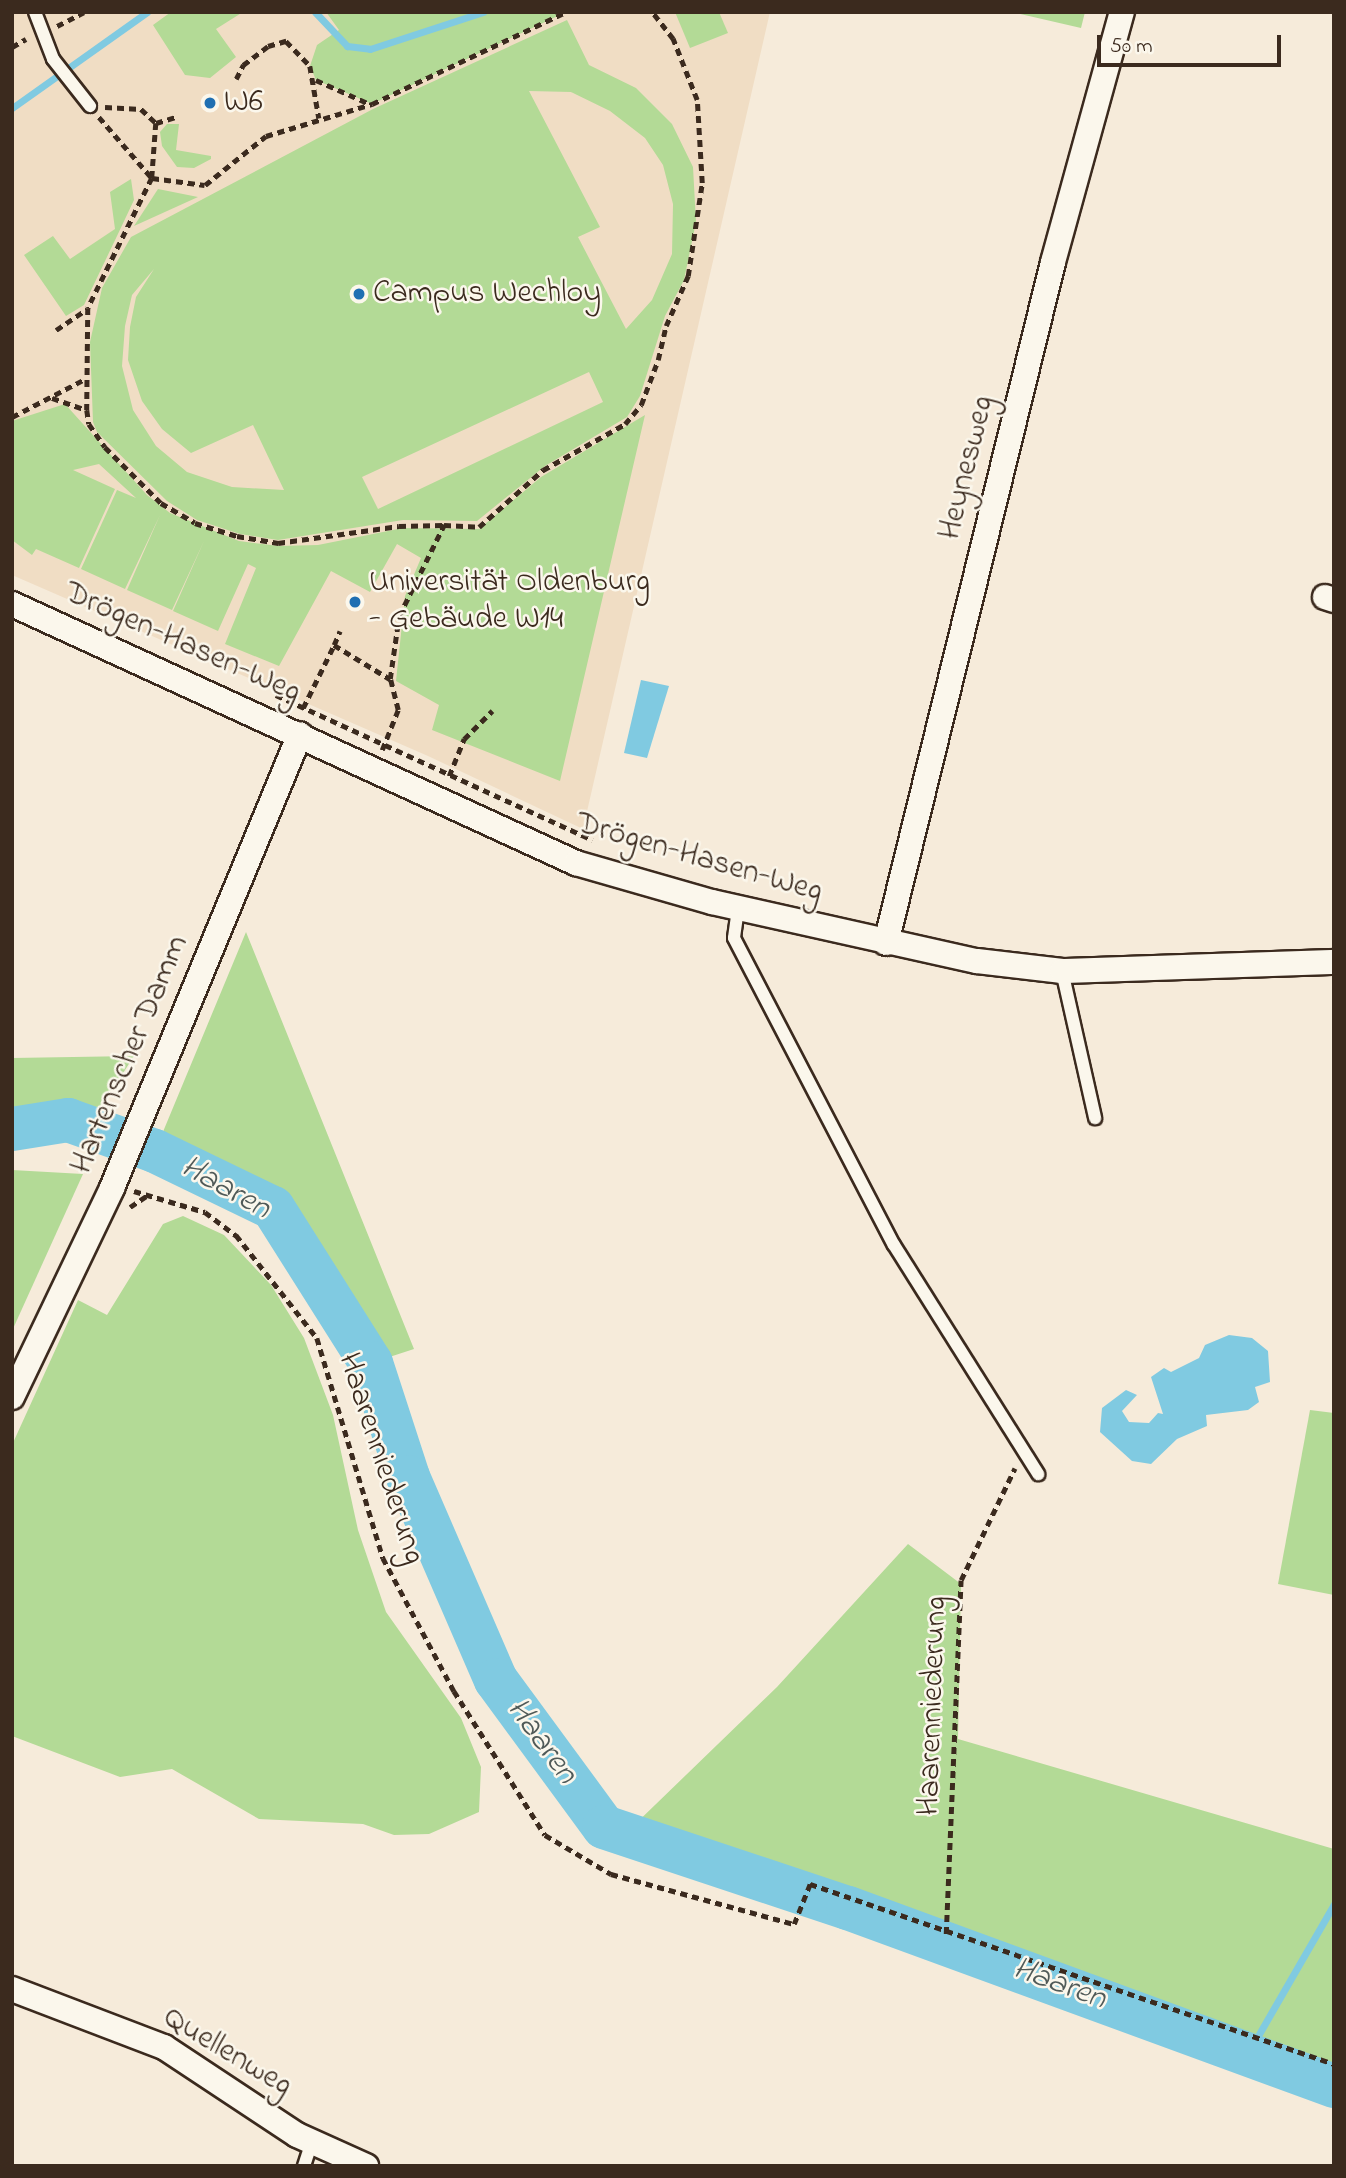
<!DOCTYPE html>
<html>
<head>
<meta charset="utf-8">
<style>
  body { margin:0 }
  #map { position:relative; width:1346px; height:2178px; overflow:hidden; background:#f6ebda; font-family:"Indie Flower",sans-serif }
  div>[style] { position:absolute }
  [style*='--x'] { left:calc(var(--x)*1px); top:calc(var(--y)*1px); width:calc(var(--w)*1px); rotate:calc(var(--a)*1deg) }
  .built>* { inset:0; background:#f0ddc4 }
  .green>* { inset:0; background:#b3da96 }
  .water>* { inset:0; background:#80cae1 }
  .stream>* { height:7px; margin:-3.5px; padding:0 3.5px; transform-origin:3.5px; border-radius:3.5px; background:#80cae1 }
  .river>* { height:44px; margin:-22px; padding:0 22px; transform-origin:22px; border-radius:22px; background:#80cae1 }
  .path>* { height:4.5px; margin-top:-2.25px; transform-origin:0; background:repeating-linear-gradient(90deg,#3b2a1e 0 7px,transparent 0 12px) }
  .roads { filter:drop-shadow(2px 0 #3b2a1e) drop-shadow(-2px 0 #3b2a1e) drop-shadow(0 2px #3b2a1e) drop-shadow(0 -2px #3b2a1e) }
  .service>* { height:12px; margin:-6px; padding:0 6px; transform-origin:6px; border-radius:6px; background:#fbf7ec }
  .minor>* { height:24px; margin:-12px; padding:0 12px; transform-origin:12px; border-radius:12px; background:#fbf7ec }
  .dots>* { width:19px; height:19px; translate:-50% -50%; box-sizing:border-box; border:4px solid #fbf7ec; border-radius:50% }
  span { translate:-50% -50%; white-space:nowrap; text-align:center; line-height:1.15; -webkit-text-stroke:5px #fbf7ec; paint-order:stroke }
  .poi-label { font-size:32px; color:#3b2a1e }
  .left { translate:0 -50%; text-align:left }
  .street-label { font-size:32px; color:#3b2a1e }
  .water-label { font-size:33px; color:#505a58; font-style:italic }
  .frame { position:absolute; inset:0; border:14px solid #3b2a1e; pointer-events:none }
  .scale { position:absolute; left:1097px; top:35px; width:184px; height:32px; box-sizing:border-box; border:4px solid #3b2a1e; border-top:0; padding-left:9px; font-size:21px; line-height:24px; white-space:nowrap; color:#3b2a1e; -webkit-text-stroke:5px #fbf7ec; paint-order:stroke }
</style>
</head>
<body>
<div id="map">
  <div class="built">
    <div style="clip-path:polygon(12px 12px,770px 12px,583px 829px,428px 756px,12px 575px)"></div>
  </div>
  <div class="green">
    <div style="clip-path:polygon(171px 12px,243px 12px,216px 29px,236px 57px,210px 78px,185px 75px,153px 25px)"></div>
    <div style="clip-path:polygon(326px 12px,566px 12px,372px 104px,316px 80px,310px 66px,317px 45px,339px 30px)"></div>
    <div style="clip-path:polygon(675px 12px,719px 12px,728px 33px,690px 48px)"></div>
    <div style="clip-path:polygon(1012px 12px,1085px 12px,1081px 28px)"></div>
    <div style="clip-path:polygon(evenodd,567px 20px,589px 65px,636px 88px,672px 124px,693px 167px,696px 222px,684px 280px,665px 316px,640px 396px,627px 417px,545px 466px,477px 521px,403px 520px,278px 540px,240px 534px,197px 520px,167px 501px,97px 432px,93px 422px,90px 342px,102px 288px,131px 237px,373px 109px,567px 20px,529px 91px,571px 92px,610px 111px,645px 138px,663px 165px,673px 204px,672px 254px,652px 300px,626px 329px,578px 237px,600px 227px,529px 91px,567px 20px,154px 269px,136px 297px,130px 327px,128px 360px,142px 401px,162px 429px,191px 453px,253px 425px,284px 490px,232px 487px,187px 472px,156px 446px,133px 410px,122px 366px,125px 326px,132px 295px,154px 269px,567px 20px,589px 372px,603px 402px,378px 509px,362px 477px,589px 372px)"></div>
    <div style="clip-path:polygon(167px 124px,179px 124px,176px 150px,211px 156px,211px 159px,194px 168px,177px 167px,162px 146px,160px 132px)"></div>
    <div style="clip-path:polygon(131px 179px,134px 200px,117px 236px,84px 305px,66px 316px,24px 255px,53px 236px,70px 259px,115px 229px,110px 192px)"></div>
    <div style="clip-path:polygon(158px 189px,198px 197px,134px 226px)"></div>
    <div style="clip-path:polygon(65px 404px,147px 495px,170px 513px,239px 541px,279px 546px,318px 545px,403px 528px,479px 529px,541px 477px,645px 415px,560px 781px,432px 730px,439px 705px,396px 681px,405px 596px,421px 558px,397px 544px,370px 592px,331px 571px,279px 666px,225px 644px,256px 568px,248px 564px,218px 631px,173px 611px,204px 541px,172px 610px,127px 590px,160px 515px,125px 589px,81px 569px,117px 490px,136px 498px,99px 464px,73px 470px,115px 489px,79px 568px,36px 549px,32px 555px,12px 540px,12px 421px)"></div>
    <div style="clip-path:polygon(246px 932px,414px 1349px,371px 1363px,273px 1208px,155px 1151px)"></div>
    <div style="clip-path:polygon(134px 1056px,98px 1112px,38px 1105px,12px 1110px,12px 1058px)"></div>
    <div style="clip-path:polygon(12px 1170px,83px 1174px,12px 1331px)"></div>
    <div style="clip-path:polygon(183px 1216px,224px 1235px,271px 1285px,304px 1338px,333px 1415px,358px 1530px,386px 1612px,461px 1718px,481px 1767px,479px 1812px,429px 1834px,394px 1835px,363px 1824px,259px 1819px,172px 1769px,120px 1777px,12px 1736px,12px 1445px,78px 1300px,107px 1315px,163px 1224px)"></div>
    <div style="clip-path:polygon(1310px 1410px,1334px 1413px,1334px 1595px,1278px 1584px)"></div>
    <div style="clip-path:polygon(908px 1544px,961px 1584px,958px 1739px,1334px 1849px,1334px 2087px,625px 1834px,777px 1687px)"></div>
  </div>
  <div class="water">
    <div style="clip-path:polygon(641px 680px,669px 686px,647px 758px,624px 753px)"></div>
    <div style="clip-path:polygon(1229px 1335px,1252px 1338px,1268px 1351px,1270px 1382px,1255px 1387px,1259px 1402px,1248px 1410px,1206px 1415px,1207px 1426px,1177px 1439px,1151px 1464px,1132px 1461px,1100px 1432px,1102px 1408px,1126px 1390px,1137px 1395px,1122px 1411px,1129px 1422px,1149px 1423px,1158px 1413px,1163px 1414px,1151px 1377px,1164px 1368px,1171px 1372px,1199px 1358px,1205px 1345px)"></div>
  </div>
  <div class="stream">
    <div style="--x:315;--y:12;--w:47;--a:46.7"></div>
    <div style="--x:347;--y:46;--w:23;--a:7"></div>
    <div style="--x:370;--y:49;--w:119;--a:-18.1"></div>
    <div style="--x:12;--y:108;--w:166;--a:-35.4"></div>
    <div style="--x:1259;--y:2034;--w:150;--a:-60"></div>
  </div>
  <div class="river">
    <div style="--x:12;--y:1129;--w:57;--a:-9.1"></div>
    <div style="--x:68;--y:1120;--w:92;--a:19.6"></div>
    <div style="--x:155;--y:1151;--w:131;--a:25.8"></div>
    <div style="--x:273;--y:1208;--w:183;--a:57.7"></div>
    <div style="--x:371;--y:1363;--w:120;--a:72"></div>
    <div style="--x:408;--y:1477;--w:221;--a:66.6"></div>
    <div style="--x:496;--y:1680;--w:182;--a:53.7"></div>
    <div style="--x:604;--y:1827;--w:257;--a:18.4"></div>
    <div style="--x:848;--y:1908;--w:518;--a:20.12"></div>
  </div>
  <div class="path">
    <div style="--x:57;--y:26;--w:30;--a:-27"></div>
    <div style="--x:12;--y:47;--w:16;--a:-30"></div>
    <div style="--x:236;--y:79;--w:16;--a:-63"></div>
    <div style="--x:243;--y:65;--w:31;--a:-37"></div>
    <div style="--x:268;--y:46;--w:19;--a:-16"></div>
    <div style="--x:286;--y:41;--w:35;--a:46"></div>
    <div style="--x:310;--y:66;--w:53;--a:80.2"></div>
    <div style="--x:316;--y:80;--w:59;--a:24"></div>
    <div style="--x:105;--y:107;--w:36;--a:3"></div>
    <div style="--x:141;--y:109;--w:21;--a:43"></div>
    <div style="--x:156;--y:123;--w:55;--a:94.2"></div>
    <div style="--x:152;--y:178;--w:145;--a:116.2"></div>
    <div style="--x:88;--y:308;--w:102;--a:90.6"></div>
    <div style="--x:87;--y:410;--w:14;--a:82"></div>
    <div style="--x:89;--y:424;--w:28;--a:55"></div>
    <div style="--x:105;--y:447;--w:79;--a:45"></div>
    <div style="--x:161;--y:503;--w:39;--a:30"></div>
    <div style="--x:195;--y:523;--w:44;--a:17.2"></div>
    <div style="--x:237;--y:536;--w:42;--a:9.7"></div>
    <div style="--x:278;--y:543;--w:122;--a:-8"></div>
    <div style="--x:399;--y:526;--w:45;--a:-1.3"></div>
    <div style="--x:99;--y:117;--w:81;--a:49"></div>
    <div style="--x:152;--y:178;--w:53;--a:7.5"></div>
    <div style="--x:205;--y:185;--w:78;--a:-38.8"></div>
    <div style="--x:266;--y:136;--w:111;--a:-16.8"></div>
    <div style="--x:372;--y:104;--w:215;--a:-25.4"></div>
    <div style="--x:156;--y:123;--w:21;--a:-17"></div>
    <div style="--x:56;--y:330;--w:37;--a:-34"></div>
    <div style="--x:52;--y:398;--w:37;--a:19"></div>
    <div style="--x:12;--y:417;--w:82;--a:-27.5"></div>
    <div style="--x:334;--y:645;--w:15;--a:-67"></div>
    <div style="--x:276;--y:695;--w:348;--a:24.6"></div>
    <div style="--x:303;--y:708;--w:70;--a:-63.8"></div>
    <div style="--x:334;--y:645;--w:66;--a:31.3"></div>
    <div style="--x:382;--y:750;--w:43;--a:-68.2"></div>
    <div style="--x:398;--y:710;--w:32;--a:-104"></div>
    <div style="--x:390;--y:679;--w:64;--a:-81.9"></div>
    <div style="--x:399;--y:616;--w:102;--a:-63.7"></div>
    <div style="--x:444;--y:525;--w:35;--a:3"></div>
    <div style="--x:479;--y:527;--w:86;--a:-41.7"></div>
    <div style="--x:543;--y:470;--w:94;--a:-29.3"></div>
    <div style="--x:625;--y:424;--w:25;--a:-50"></div>
    <div style="--x:641;--y:405;--w:48;--a:-69.3"></div>
    <div style="--x:658;--y:360;--w:35;--a:-77"></div>
    <div style="--x:666;--y:326;--w:55;--a:-66.3"></div>
    <div style="--x:688;--y:276;--w:94;--a:-81.4"></div>
    <div style="--x:702;--y:183;--w:83;--a:-93.4"></div>
    <div style="--x:697;--y:100;--w:66;--a:-111.5"></div>
    <div style="--x:673;--y:39;--w:34;--a:-128"></div>
    <div style="--x:449;--y:776;--w:40;--a:-68"></div>
    <div style="--x:464;--y:739;--w:40;--a:-45"></div>
    <div style="--x:134;--y:1191;--w:74;--a:16.5"></div>
    <div style="--x:205;--y:1212;--w:39;--a:37"></div>
    <div style="--x:236;--y:1235;--w:131;--a:51.8"></div>
    <div style="--x:317;--y:1338;--w:230;--a:73.3"></div>
    <div style="--x:383;--y:1558;--w:151;--a:61.9"></div>
    <div style="--x:454;--y:1691;--w:170;--a:57.7"></div>
    <div style="--x:545;--y:1835;--w:77;--a:30.6"></div>
    <div style="--x:611;--y:1874;--w:190;--a:15.3"></div>
    <div style="--x:794;--y:1924;--w:43;--a:-68.2"></div>
    <div style="--x:810;--y:1884;--w:554;--a:18.96"></div>
    <div style="--x:130;--y:1207;--w:23;--a:-34"></div>
    <div style="--x:946;--y:1934;--w:354;--a:-87.6"></div>
    <div style="--x:961;--y:1580;--w:124;--a:-64.3"></div>
  </div>
  <div class="roads">
    <div class="service">
      <div style="--x:35;--y:12;--w:50;--a:69"></div>
      <div style="--x:53;--y:59;--w:60;--a:51.8"></div>
      <div style="--x:738;--y:909;--w:29;--a:98"></div>
      <div style="--x:734;--y:938;--w:346;--a:62.5"></div>
      <div style="--x:894;--y:1245;--w:271;--a:57.8"></div>
      <div style="--x:1062;--y:971;--w:151;--a:77.3"></div>
      <div style="--x:304;--y:2166;--w:26;--a:-72"></div>
    </div>
    <div class="minor">
      <div style="--x:1325;--y:597;--w:9;--a:18"></div>
      <div style="--x:12;--y:604;--w:621;--a:24.67"></div>
      <div style="--x:576;--y:863;--w:141;--a:16"></div>
      <div style="--x:712;--y:902;--w:271;--a:12.6"></div>
      <div style="--x:977;--y:961;--w:86;--a:6.7"></div>
      <div style="--x:1062;--y:971;--w:272;--a:-1.9"></div>
      <div style="--x:886;--y:943;--w:701;--a:-76.22"></div>
      <div style="--x:1053;--y:262;--w:259;--a:-74.6"></div>
      <div style="--x:12;--y:1397;--w:232;--a:-64.4"></div>
      <div style="--x:112;--y:1188;--w:491;--a:-67.5"></div>
      <div style="--x:12;--y:1989;--w:163;--a:20.9"></div>
      <div style="--x:164;--y:2047;--w:159;--a:33.5"></div>
      <div style="--x:297;--y:2135;--w:76;--a:24.2"></div>
    </div>
  </div>
  <div class="dots">
    <div style="left:210px;top:103px;background:#1f6fb2"></div>
    <div style="left:359px;top:294px;background:#1f6fb2"></div>
    <div style="left:355px;top:602px;background:#1f6fb2"></div>
  </div>
  <div class="poi-label">
    <span class="left" style="left:224px;top:103px">W6</span>
    <span class="left" style="left:373px;top:294px">Campus Wechloy</span>
    <span class="left" style="left:369px;top:602px">Universität Oldenburg<br>- Gebäude W14</span>
  </div>
  <div class="street-label">
    <span style="left:968px;top:468px;rotate:-76deg">Heynesweg</span>
    <span style="left:182px;top:644px;rotate:24deg">Drögen-Hasen-Weg</span>
    <span style="left:699px;top:859px;rotate:16deg">Drögen-Hasen-Weg</span>
    <span style="left:131px;top:1055px;rotate:-67deg">Hartenscher Damm</span>
    <span style="left:380px;top:1459px;rotate:72deg">Haarenniederung</span>
    <span style="left:934px;top:1706px;rotate:-88deg">Haarenniederung</span>
    <span style="left:227px;top:2053px;rotate:31deg">Quellenweg</span>
  </div>
  <div class="water-label">
    <span style="left:225px;top:1189px;rotate:29deg">Haaren</span>
    <span style="left:541px;top:1742px;rotate:54deg">Haaren</span>
    <span style="left:1059px;top:1985px;rotate:20deg">Haaren</span>
  </div>
  <div class="frame"></div>
  <div class="scale">50 m</div>
</div>
</body>
</html>
